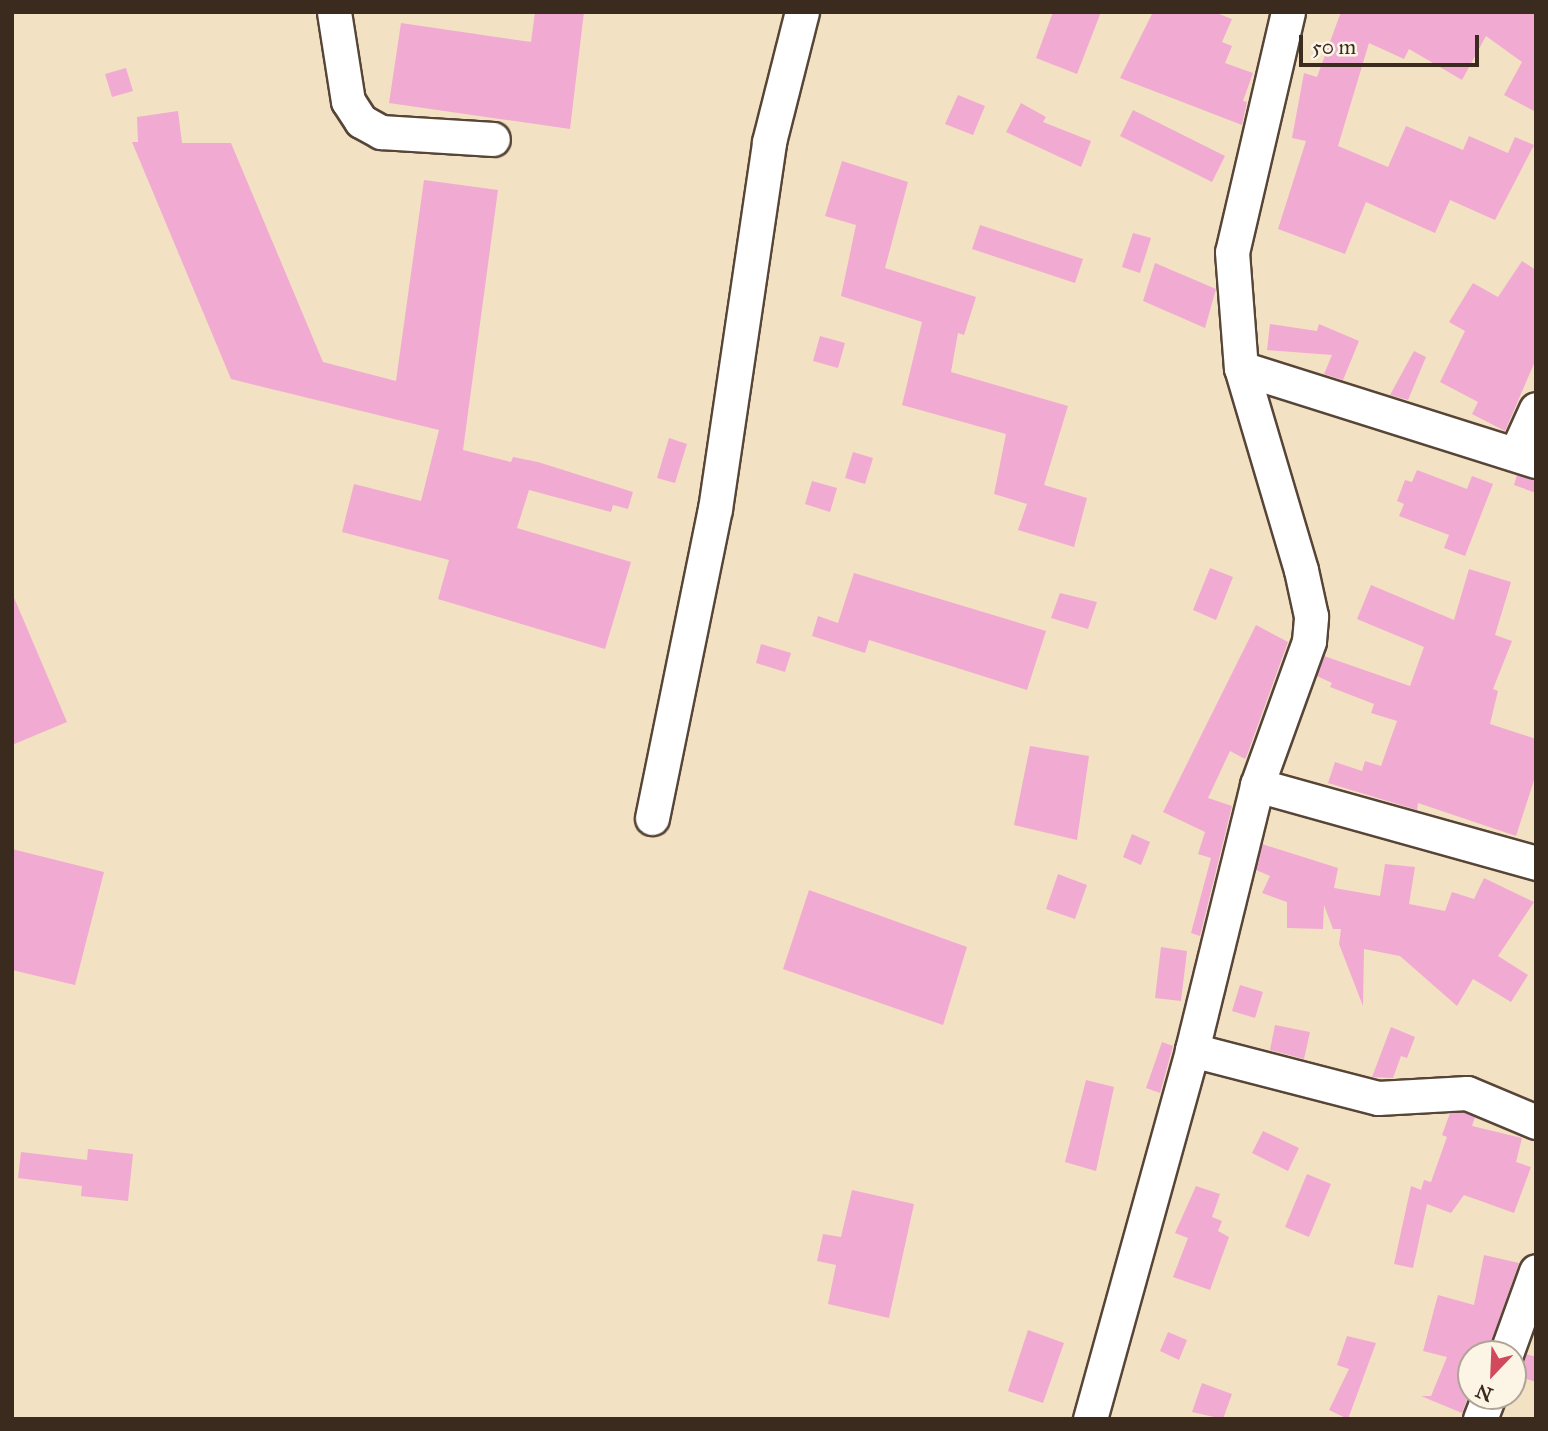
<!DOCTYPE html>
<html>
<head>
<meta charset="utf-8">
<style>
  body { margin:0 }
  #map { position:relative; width:1548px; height:1431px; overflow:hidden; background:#f3e1c3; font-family:"IM FELL Great Primer",serif }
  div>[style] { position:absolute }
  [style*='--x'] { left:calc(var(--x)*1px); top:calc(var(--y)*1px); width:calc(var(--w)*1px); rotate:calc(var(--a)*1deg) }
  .building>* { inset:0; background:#f1abd2 }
  .roads { filter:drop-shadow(2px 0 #574537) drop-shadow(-2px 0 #574537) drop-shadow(0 2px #574537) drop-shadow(0 -2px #574537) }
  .minor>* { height:33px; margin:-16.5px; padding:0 16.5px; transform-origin:16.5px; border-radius:16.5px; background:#fff }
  span { translate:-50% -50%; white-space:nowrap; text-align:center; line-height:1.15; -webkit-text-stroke:5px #fcf5e5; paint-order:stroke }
  .frame { position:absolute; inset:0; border:14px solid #3b2a1e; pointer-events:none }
  .north { position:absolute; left:1457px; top:1340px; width:70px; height:70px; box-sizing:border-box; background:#fcf5e5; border:2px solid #afa495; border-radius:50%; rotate:203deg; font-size:19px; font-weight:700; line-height:28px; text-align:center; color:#3b2a1e }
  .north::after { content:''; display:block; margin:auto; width:24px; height:32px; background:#d1495b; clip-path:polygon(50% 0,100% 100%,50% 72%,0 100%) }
  .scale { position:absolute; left:1299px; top:35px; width:180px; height:32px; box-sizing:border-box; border:4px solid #3b2a1e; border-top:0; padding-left:9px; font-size:21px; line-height:24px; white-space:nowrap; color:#3b2a1e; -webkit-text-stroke:5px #fcf5e5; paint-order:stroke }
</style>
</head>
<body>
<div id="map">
  <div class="building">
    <div style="clip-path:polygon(535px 12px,584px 12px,570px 129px,389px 103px,401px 23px,531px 42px)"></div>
    <div style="clip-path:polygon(1053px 12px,1101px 12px,1077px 74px,1036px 58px)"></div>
    <div style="clip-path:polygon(1153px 12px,1214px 12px,1232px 19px,1222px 42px,1232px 46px,1225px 63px,1253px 73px,1243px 101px,1247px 102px,1242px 125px,1120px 78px)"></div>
    <div style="clip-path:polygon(1341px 12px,1536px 12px,1536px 112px,1504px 95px,1522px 62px,1486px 36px,1462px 80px,1409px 49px,1404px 59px,1369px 43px,1338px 146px,1388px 167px,1406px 126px,1463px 150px,1469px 136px,1508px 153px,1515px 137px,1534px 145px,1495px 220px,1450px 200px,1435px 233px,1366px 202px,1345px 254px,1278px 229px,1306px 141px,1292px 138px,1304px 73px,1317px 77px)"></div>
    <div style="clip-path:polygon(126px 68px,133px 91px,112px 97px,105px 74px)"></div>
    <div style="clip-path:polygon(958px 95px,985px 106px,973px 135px,945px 124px)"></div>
    <div style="clip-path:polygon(1021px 103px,1046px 117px,1043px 122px,1091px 141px,1081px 167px,1006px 132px)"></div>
    <div style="clip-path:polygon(1133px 110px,1225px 156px,1212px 182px,1120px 136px)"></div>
    <div style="clip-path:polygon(178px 111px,182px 143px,231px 143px,323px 362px,396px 381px,424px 180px,498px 190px,463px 450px,511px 462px,513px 457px,538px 462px,633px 492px,628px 509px,613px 505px,611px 512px,529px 490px,517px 528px,631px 562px,605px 649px,438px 599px,449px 560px,342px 532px,354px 484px,421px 501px,439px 430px,231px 379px,132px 142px,138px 142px,137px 117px)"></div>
    <div style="clip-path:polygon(842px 161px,908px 182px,885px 268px,976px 297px,964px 335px,958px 333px,951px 372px,1068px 406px,1044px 485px,1087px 498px,1074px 547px,1018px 530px,1027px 504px,994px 494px,1006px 434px,902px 405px,922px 322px,841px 296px,856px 225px,825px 216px)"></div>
    <div style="clip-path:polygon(980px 225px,1083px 259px,1075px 283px,972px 249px)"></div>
    <div style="clip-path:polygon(1133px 233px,1151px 238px,1140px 273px,1122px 267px)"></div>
    <div style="clip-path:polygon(1522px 261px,1536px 270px,1536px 359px,1505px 431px,1472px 414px,1478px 402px,1440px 382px,1465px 331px,1449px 322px,1473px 283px,1498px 297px)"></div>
    <div style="clip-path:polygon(1155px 263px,1216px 289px,1205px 328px,1143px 301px)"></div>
    <div style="clip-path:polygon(1270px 324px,1317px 331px,1319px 324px,1359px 341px,1343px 380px,1324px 374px,1332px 355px,1267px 350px)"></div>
    <div style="clip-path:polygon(820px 336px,845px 343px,838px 368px,813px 361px)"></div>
    <div style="clip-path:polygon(1414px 351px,1426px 357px,1408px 400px,1390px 395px)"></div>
    <div style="clip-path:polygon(669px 438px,687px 444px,675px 483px,657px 478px)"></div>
    <div style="clip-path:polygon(853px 452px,873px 458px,865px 484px,845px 478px)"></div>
    <div style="clip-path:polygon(1417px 470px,1467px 489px,1472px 476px,1493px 484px,1465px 556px,1444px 548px,1449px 535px,1399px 516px,1404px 504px,1397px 501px,1405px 480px,1412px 482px)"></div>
    <div style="clip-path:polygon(1517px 475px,1536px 480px,1536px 493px,1514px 485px)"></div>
    <div style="clip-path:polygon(812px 481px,837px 488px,830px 512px,805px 504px)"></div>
    <div style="clip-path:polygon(1210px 568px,1233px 577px,1216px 620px,1193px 610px)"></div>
    <div style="clip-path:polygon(1469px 569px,1511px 582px,1495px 635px,1512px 641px,1493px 689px,1498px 691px,1490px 724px,1536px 739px,1536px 774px,1516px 836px,1418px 803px,1417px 810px,1328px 783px,1335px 762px,1362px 771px,1365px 761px,1381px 766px,1397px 721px,1371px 713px,1374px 704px,1330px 687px,1332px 683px,1317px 676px,1324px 656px,1410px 686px,1424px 647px,1357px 619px,1371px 585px,1454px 620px)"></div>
    <div style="clip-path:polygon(854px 573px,1046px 631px,1027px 690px,869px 640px,865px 653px,812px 636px,818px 616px,838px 623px)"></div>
    <div style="clip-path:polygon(12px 593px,67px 722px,12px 745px)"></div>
    <div style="clip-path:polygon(1060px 593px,1097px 602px,1088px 629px,1051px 618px)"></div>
    <div style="clip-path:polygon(1256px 625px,1288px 642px,1247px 755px,1245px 759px,1230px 751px,1208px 798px,1232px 806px,1200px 936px,1191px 933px,1211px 858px,1198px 854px,1205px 832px,1163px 812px)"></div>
    <div style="clip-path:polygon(761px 644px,791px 653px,785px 672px,756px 663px)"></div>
    <div style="clip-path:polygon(1030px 746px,1089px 756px,1077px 840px,1014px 825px)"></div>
    <div style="clip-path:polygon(1132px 834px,1150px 842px,1141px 865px,1123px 857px)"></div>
    <div style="clip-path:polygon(1262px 844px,1338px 868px,1334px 888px,1380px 896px,1385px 864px,1415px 867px,1409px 904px,1445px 911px,1452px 892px,1474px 899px,1484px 878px,1534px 902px,1498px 956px,1528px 975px,1511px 1002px,1473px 979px,1457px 1006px,1400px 956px,1364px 949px,1363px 1006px,1339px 944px,1341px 929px,1333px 929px,1324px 905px,1323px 929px,1287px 928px,1287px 902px,1262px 893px,1270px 876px,1256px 870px)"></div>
    <div style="clip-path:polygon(12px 849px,104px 872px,75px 985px,12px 970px)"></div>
    <div style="clip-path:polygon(1058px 874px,1087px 885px,1075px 919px,1046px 909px)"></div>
    <div style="clip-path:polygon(809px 890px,967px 947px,943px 1025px,783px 969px)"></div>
    <div style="clip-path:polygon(1161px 947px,1187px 951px,1181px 1001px,1155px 998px)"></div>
    <div style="clip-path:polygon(1240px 985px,1263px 992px,1255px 1018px,1232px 1011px)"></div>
    <div style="clip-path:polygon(1275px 1025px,1310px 1032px,1304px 1059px,1270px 1050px)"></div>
    <div style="clip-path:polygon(1391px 1027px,1415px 1037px,1407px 1058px,1401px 1056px,1393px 1078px,1372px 1077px)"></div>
    <div style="clip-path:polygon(1162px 1042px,1173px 1046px,1160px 1093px,1146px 1088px)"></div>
    <div style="clip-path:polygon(1086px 1080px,1114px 1087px,1096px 1171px,1065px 1162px)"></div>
    <div style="clip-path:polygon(1464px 1112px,1475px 1117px,1472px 1126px,1522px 1138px,1516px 1162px,1531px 1167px,1514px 1213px,1464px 1195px,1451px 1213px,1427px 1204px,1413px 1268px,1394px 1264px,1411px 1186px,1421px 1190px,1424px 1180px,1431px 1182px,1447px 1137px,1442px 1135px,1450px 1113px)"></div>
    <div style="clip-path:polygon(1263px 1131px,1299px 1148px,1288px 1171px,1252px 1153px)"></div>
    <div style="clip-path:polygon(88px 1149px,133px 1154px,128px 1201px,81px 1196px,82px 1186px,18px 1178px,21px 1152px,87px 1160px)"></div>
    <div style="clip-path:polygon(1307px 1174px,1331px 1184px,1309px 1237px,1285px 1227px)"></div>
    <div style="clip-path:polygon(1196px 1186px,1220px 1194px,1212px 1217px,1222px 1221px,1218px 1231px,1229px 1237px,1210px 1290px,1173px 1277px,1188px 1238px,1175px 1233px)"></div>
    <div style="clip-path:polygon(852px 1190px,914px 1204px,889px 1318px,828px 1304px,836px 1265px,817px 1261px,823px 1234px,841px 1237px)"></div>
    <div style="clip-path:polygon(1484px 1255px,1519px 1263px,1487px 1354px,1471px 1354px,1471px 1389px,1462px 1413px,1421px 1396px,1431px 1396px,1447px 1357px,1423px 1351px,1438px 1295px,1474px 1305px)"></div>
    <div style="clip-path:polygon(1028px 1330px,1064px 1343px,1043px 1403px,1008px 1391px)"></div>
    <div style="clip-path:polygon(1168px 1332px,1187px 1340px,1179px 1360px,1160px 1351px)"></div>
    <div style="clip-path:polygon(1347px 1336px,1376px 1343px,1348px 1419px,1329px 1410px,1349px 1369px,1337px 1365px)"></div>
    <div style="clip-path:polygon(1526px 1354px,1536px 1357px,1536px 1382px,1513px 1375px)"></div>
    <div style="clip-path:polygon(1202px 1383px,1232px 1394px,1223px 1419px,1192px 1412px)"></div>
  </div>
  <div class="roads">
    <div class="minor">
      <div style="--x:334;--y:12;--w:90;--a:81.1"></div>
      <div style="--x:348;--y:101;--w:24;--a:57"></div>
      <div style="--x:361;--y:121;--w:23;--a:29"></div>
      <div style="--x:381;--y:132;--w:112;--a:3.6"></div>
      <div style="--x:1288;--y:12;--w:246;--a:103.1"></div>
      <div style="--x:1232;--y:252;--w:116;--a:85.6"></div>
      <div style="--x:1241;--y:368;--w:309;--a:17.5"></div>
      <div style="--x:1516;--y:453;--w:48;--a:-65.6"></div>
      <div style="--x:1257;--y:785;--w:290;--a:15.6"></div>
      <div style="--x:652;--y:818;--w:315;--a:-78.5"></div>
      <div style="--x:715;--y:509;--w:371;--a:-81.6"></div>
      <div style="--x:769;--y:142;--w:134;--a:-75.8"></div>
      <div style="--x:1192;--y:1050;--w:192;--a:14.5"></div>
      <div style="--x:1378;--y:1098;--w:89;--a:-3.2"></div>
      <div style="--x:1467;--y:1093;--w:75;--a:22.8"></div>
      <div style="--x:1506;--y:1354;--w:88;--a:-70.1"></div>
      <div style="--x:1090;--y:1419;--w:383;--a:-74.5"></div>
      <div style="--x:1192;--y:1050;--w:273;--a:-76.2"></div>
      <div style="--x:1257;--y:785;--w:153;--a:-70.1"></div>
      <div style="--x:1309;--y:641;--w:25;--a:-85"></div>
      <div style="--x:1311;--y:616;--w:47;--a:-102.3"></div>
      <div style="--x:1301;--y:570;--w:211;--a:-106.5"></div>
      <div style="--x:1480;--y:1419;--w:25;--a:-69"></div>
    </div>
  </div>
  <div class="frame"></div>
  <div class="north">N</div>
  <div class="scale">50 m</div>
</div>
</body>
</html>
